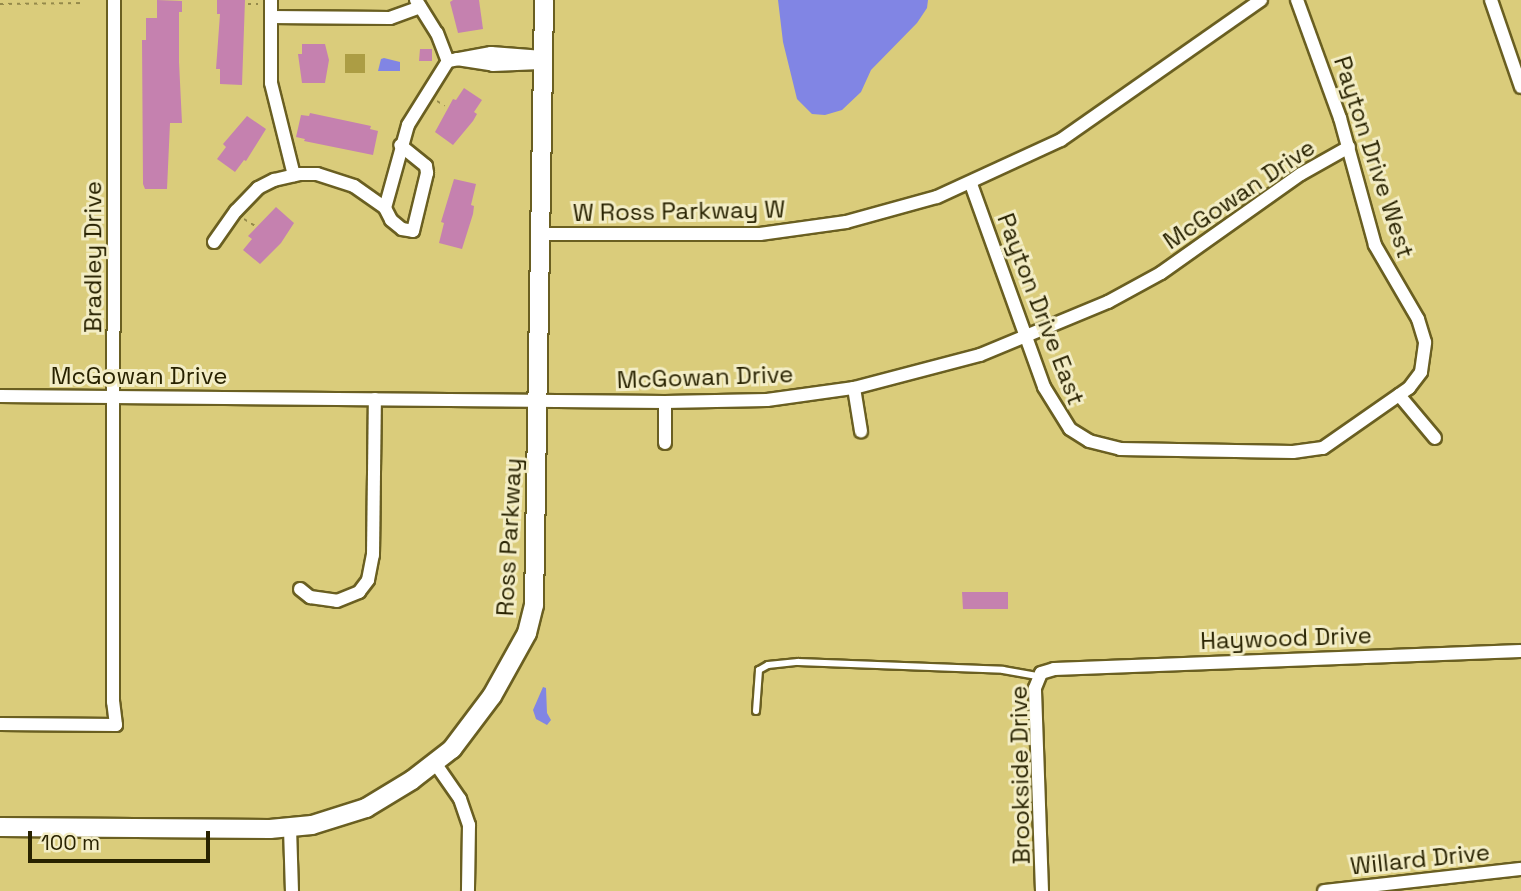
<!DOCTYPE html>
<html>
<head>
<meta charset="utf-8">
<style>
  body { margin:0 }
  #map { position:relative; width:1521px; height:891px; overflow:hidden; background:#dacc7b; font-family:"Space Grotesk",sans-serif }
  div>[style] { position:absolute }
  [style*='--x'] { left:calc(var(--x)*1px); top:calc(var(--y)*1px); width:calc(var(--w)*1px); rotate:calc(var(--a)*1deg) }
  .green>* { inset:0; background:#ac9d44 }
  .water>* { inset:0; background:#8185e4 }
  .building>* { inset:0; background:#c581af }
  .path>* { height:2px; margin-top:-1px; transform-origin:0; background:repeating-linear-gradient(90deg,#94894a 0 3.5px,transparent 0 8.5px) }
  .roads { filter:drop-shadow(2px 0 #6a5f21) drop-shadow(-2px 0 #6a5f21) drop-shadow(0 2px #6a5f21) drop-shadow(0 -2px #6a5f21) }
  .lane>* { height:6px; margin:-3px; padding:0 3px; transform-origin:3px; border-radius:3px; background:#fff }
  .street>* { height:12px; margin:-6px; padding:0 6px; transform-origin:6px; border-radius:6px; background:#fff }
  .secondary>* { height:18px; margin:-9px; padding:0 9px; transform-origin:9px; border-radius:9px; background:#fff }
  span { translate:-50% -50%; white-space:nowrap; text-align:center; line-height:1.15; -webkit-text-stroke:6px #f3edc5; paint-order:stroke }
  .street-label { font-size:24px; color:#282200 }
  .scale { position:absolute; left:28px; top:831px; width:182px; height:32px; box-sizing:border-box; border:4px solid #282200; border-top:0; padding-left:9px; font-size:21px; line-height:24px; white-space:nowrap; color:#282200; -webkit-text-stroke:5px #f3edc5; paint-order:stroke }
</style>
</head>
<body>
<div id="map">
  <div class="green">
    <div style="clip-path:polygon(345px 54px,365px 54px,365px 73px,345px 73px)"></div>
  </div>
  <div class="water">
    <div style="clip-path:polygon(778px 0,928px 0,927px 8px,917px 23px,871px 70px,861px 92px,842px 110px,825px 115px,812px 114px,797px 99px,783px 42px)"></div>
    <div style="clip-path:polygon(384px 58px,400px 62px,400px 71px,378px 71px,381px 59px)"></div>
    <div style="clip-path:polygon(543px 687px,546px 688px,547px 713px,551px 720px,547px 725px,536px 719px,533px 710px)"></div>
  </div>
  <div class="building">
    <div style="clip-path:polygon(157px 0,182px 1px,182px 12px,179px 12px,179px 62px,182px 123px,170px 123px,167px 189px,145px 189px,143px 184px,142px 40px,146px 40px,146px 18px,157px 18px)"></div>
    <div style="clip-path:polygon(217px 0,245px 0,242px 85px,220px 84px,220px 69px,216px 69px,220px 14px,217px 14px)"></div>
    <div style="clip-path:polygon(453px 0,479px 0,483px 29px,458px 33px,450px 2px)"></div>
    <div style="clip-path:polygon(302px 44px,325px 44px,329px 60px,325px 83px,302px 83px,298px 54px,302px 54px)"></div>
    <div style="clip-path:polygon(420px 49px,432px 49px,432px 61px,419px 61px)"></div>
    <div style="clip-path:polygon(464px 88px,482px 100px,474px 112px,477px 114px,473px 121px,453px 145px,435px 132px,453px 99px,456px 100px)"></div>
    <div style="clip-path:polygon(310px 113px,371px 126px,370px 129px,378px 131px,373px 155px,304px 141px,305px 139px,296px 137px,301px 115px,309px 116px)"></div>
    <div style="clip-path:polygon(247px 116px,266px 129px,246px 161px,244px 160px,235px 172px,217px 159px,226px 147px,223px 144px)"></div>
    <div style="clip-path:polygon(454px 179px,476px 184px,471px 205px,474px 206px,473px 214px,462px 249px,439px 243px,444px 223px,441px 222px)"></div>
    <div style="clip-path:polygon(276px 207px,294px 223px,281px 243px,260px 264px,243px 250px,252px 239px,248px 236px)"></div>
    <div style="clip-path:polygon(962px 592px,1008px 592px,1008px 609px,963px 609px)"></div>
  </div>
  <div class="path">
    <div style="--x:0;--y:4;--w:85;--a:-0.7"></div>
    <div style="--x:248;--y:4;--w:10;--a:0"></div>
    <div style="--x:437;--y:101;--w:9;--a:32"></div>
    <div style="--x:244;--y:219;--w:13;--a:32"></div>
  </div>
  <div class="roads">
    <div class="lane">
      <div style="--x:756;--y:711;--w:41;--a:-85.8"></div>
      <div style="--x:759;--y:670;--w:10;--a:-29"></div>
      <div style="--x:768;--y:665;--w:30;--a:-6"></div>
      <div style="--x:798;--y:662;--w:205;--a:2.2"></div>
      <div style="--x:1003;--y:670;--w:36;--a:10"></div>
    </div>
    <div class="street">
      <div style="--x:271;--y:0;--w:83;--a:90"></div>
      <div style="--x:271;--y:83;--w:95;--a:76"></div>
      <div style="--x:416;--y:0;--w:39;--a:58"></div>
      <div style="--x:437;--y:33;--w:30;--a:69"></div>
      <div style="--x:1491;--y:0;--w:92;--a:71"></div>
      <div style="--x:271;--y:17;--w:119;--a:0.5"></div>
      <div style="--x:390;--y:18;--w:32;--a:-20"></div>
      <div style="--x:457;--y:59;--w:36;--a:9"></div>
      <div style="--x:493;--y:65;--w:47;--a:-2.4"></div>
      <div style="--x:971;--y:184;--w:216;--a:70.2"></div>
      <div style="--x:1044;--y:387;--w:49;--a:58.2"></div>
      <div style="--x:1070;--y:429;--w:22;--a:32"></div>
      <div style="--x:1089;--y:441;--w:32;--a:14"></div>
      <div style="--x:1120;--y:449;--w:173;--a:1"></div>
      <div style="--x:1293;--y:452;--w:30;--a:-8"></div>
      <div style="--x:1323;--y:448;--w:105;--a:-34.9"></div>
      <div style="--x:1409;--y:388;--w:20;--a:-53"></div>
      <div style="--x:1421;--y:372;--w:30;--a:-82"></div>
      <div style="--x:1425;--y:342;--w:24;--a:-107"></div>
      <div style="--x:1418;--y:319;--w:86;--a:-120.2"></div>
      <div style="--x:1375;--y:245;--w:132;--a:-105.4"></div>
      <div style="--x:1340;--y:118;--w:126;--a:-110"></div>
      <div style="--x:385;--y:208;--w:86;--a:-74.5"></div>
      <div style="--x:408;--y:125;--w:75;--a:-58"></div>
      <div style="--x:448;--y:61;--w:44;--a:-10.5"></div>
      <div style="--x:491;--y:53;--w:52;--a:4.4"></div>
      <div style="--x:542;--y:234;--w:218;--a:0"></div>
      <div style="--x:760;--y:234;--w:87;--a:-7.9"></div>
      <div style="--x:846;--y:222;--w:94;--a:-15.4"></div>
      <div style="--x:937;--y:197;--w:136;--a:-24.7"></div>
      <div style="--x:1061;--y:140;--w:244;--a:-35"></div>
      <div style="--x:214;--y:242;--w:38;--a:-55"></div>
      <div style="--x:236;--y:211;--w:32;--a:-46"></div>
      <div style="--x:258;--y:188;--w:18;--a:-27"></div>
      <div style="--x:274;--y:180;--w:27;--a:-13"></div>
      <div style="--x:300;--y:174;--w:17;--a:0"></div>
      <div style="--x:317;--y:174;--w:39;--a:18"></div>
      <div style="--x:354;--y:186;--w:38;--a:35"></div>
      <div style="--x:385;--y:208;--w:13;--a:63"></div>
      <div style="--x:391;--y:220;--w:14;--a:39"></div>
      <div style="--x:402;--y:229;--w:11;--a:10"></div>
      <div style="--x:413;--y:231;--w:60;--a:-76.4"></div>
      <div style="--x:427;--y:173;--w:7;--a:-98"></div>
      <div style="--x:426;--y:166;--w:33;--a:-141"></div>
      <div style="--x:854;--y:388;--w:44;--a:80.8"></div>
      <div style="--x:1399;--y:395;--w:56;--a:50.1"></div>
      <div style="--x:0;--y:396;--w:665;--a:0.52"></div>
      <div style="--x:665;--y:402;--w:102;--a:-1.1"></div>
      <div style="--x:767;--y:400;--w:88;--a:-7.9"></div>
      <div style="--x:854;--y:388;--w:130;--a:-14.7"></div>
      <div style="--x:980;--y:355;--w:139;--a:-22.5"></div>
      <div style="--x:1108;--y:302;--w:60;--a:-28.7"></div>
      <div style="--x:1161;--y:273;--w:171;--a:-35.3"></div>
      <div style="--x:1301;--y:174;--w:55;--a:-29.4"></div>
      <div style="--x:665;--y:402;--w:41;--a:90"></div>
      <div style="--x:300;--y:589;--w:13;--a:39"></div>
      <div style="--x:310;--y:597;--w:27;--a:8"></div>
      <div style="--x:337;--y:601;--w:24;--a:-22"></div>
      <div style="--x:359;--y:592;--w:15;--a:-53"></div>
      <div style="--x:368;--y:580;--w:25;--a:-79"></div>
      <div style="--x:373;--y:555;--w:156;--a:-89.3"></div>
      <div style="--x:0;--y:724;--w:116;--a:0.5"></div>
      <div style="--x:116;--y:725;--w:23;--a:-97"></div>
      <div style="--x:113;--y:702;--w:702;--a:-89.92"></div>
      <div style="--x:435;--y:763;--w:44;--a:55.2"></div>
      <div style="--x:460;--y:799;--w:28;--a:71"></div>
      <div style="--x:469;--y:825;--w:66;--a:90.9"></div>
      <div style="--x:290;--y:828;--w:63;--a:88.2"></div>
      <div style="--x:1042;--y:891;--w:203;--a:-92"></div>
      <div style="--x:1035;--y:688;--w:16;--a:-68"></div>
      <div style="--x:1041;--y:673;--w:14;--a:-17"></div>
      <div style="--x:1054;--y:669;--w:467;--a:-2.2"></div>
      <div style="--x:1324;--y:891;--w:198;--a:-6.4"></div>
    </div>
    <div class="secondary">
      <div style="--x:0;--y:827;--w:270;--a:0.4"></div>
      <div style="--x:270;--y:829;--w:42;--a:-5.4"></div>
      <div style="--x:312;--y:825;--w:57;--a:-17.5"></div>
      <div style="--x:366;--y:808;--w:54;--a:-31.3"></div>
      <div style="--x:412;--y:780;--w:51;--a:-37.8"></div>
      <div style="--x:452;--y:749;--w:66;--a:-53"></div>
      <div style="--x:492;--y:696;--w:72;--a:-60.9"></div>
      <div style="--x:527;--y:633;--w:29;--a:-76"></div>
      <div style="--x:534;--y:605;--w:605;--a:-89.05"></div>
    </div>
  </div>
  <div class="street-label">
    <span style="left:1374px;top:157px;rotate:72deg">Payton Drive West</span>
    <span style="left:1239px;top:194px;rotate:-34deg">McGowan Drive</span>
    <span style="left:679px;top:211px;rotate:-1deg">W Ross Parkway W</span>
    <span style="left:93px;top:257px;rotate:-90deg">Bradley Drive</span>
    <span style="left:1041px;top:309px;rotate:69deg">Payton Drive East</span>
    <span style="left:139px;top:376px">McGowan Drive</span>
    <span style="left:705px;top:377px;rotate:-2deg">McGowan Drive</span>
    <span style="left:509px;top:537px;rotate:-87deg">Ross Parkway</span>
    <span style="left:1286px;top:638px;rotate:-2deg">Haywood Drive</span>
    <span style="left:1020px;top:775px;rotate:-91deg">Brookside Drive</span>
    <span style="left:1420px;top:859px;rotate:-6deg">Willard Drive</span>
  </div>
  <div class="scale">100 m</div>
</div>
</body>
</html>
